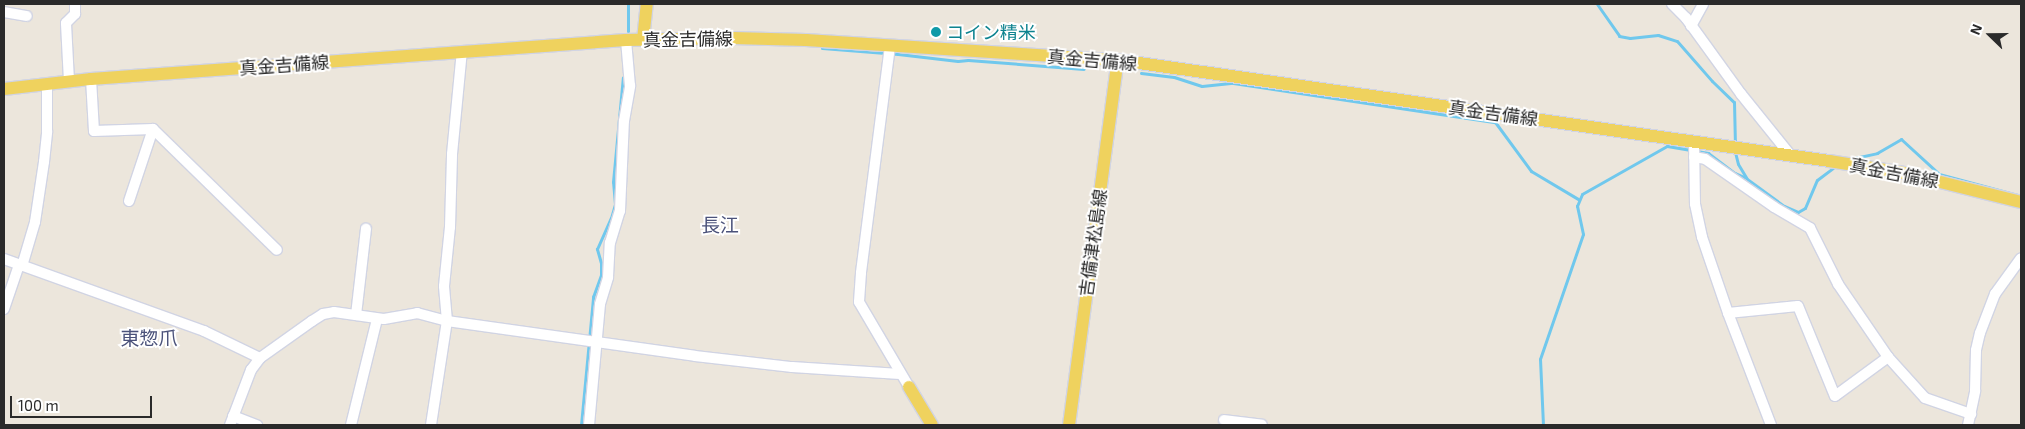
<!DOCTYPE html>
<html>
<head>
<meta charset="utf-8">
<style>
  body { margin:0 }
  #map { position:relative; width:2025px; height:429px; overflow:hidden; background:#ece6dc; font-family:"Exo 2","Noto Sans JP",sans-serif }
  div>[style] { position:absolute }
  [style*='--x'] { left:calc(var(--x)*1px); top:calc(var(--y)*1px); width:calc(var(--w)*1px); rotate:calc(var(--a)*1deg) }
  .stream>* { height:3px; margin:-1.5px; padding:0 1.5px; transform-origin:1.5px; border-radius:1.5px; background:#70c8ed }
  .roads { filter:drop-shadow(1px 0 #d1d4e3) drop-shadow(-1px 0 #d1d4e3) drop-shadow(0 1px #d1d4e3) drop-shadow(0 -1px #d1d4e3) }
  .minor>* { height:10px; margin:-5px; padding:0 5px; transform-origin:5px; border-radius:5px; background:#fff }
  .major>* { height:12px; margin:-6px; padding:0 6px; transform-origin:6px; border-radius:6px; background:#efd25e }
  .dots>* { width:14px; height:14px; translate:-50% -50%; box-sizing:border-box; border:2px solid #fff; border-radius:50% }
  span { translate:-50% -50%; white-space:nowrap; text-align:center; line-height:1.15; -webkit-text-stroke:4px #fff; paint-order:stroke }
  .culture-label { font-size:18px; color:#0d838f }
  .left { translate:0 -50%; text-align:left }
  .street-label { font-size:18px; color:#2a2a2a }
  .neighbourhood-label { font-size:19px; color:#4b527a }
  .frame { position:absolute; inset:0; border:5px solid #2a2a2a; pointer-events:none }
  .north { position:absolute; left:1965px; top:10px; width:50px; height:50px; -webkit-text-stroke:4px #fff; paint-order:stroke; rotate:292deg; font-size:14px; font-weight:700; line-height:20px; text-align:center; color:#2a2a2a }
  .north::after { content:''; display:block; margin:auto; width:18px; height:22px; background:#2a2a2a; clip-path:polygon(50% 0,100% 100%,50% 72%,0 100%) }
  .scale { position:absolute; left:10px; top:396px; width:142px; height:22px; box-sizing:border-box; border:2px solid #2a2a2a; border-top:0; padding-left:6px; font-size:15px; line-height:18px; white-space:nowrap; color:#2a2a2a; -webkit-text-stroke:4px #fff; paint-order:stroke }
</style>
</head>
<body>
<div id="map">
  <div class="stream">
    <div style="--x:628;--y:4;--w:27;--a:90"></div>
    <div style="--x:1597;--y:4;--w:39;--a:55"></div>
    <div style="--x:1619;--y:36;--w:11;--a:10"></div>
    <div style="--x:1630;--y:38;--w:28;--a:-6"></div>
    <div style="--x:1658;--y:35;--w:20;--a:18"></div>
    <div style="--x:1677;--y:41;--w:53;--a:48.8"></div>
    <div style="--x:1712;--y:81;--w:30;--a:44"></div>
    <div style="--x:1734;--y:102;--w:43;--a:88.7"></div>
    <div style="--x:822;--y:48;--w:76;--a:4.5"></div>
    <div style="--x:898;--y:54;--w:60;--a:6.7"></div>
    <div style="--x:958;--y:61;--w:10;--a:-6"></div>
    <div style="--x:968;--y:60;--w:116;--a:4.4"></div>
    <div style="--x:1141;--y:73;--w:33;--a:7"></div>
    <div style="--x:1174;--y:77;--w:29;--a:18"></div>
    <div style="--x:1202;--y:86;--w:31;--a:-6"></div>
    <div style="--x:1233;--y:83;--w:265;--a:8.5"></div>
    <div style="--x:1495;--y:122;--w:61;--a:53.7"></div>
    <div style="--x:1531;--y:171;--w:55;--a:30.8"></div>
    <div style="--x:1735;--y:152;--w:12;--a:76"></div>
    <div style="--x:1738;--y:164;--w:17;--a:59"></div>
    <div style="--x:1747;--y:179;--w:46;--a:36.1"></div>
    <div style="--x:1784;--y:206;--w:15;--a:23"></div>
    <div style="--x:1798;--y:212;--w:8;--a:-30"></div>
    <div style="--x:1805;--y:208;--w:30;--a:-67"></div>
    <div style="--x:1817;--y:180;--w:21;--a:-37"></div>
    <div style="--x:1845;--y:160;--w:33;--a:-12"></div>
    <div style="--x:1877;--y:153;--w:28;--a:-30"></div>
    <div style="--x:1901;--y:139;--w:52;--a:42.6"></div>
    <div style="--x:1939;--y:174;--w:85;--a:15"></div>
    <div style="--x:581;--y:425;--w:129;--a:-84.6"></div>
    <div style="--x:593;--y:297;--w:23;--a:-70"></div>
    <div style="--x:601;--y:275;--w:12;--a:-90"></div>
    <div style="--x:601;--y:263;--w:15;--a:-106"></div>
    <div style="--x:597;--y:249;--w:34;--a:-66"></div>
    <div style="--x:611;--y:218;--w:15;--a:-74"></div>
    <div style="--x:615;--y:204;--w:22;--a:-95"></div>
    <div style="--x:613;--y:182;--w:105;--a:-84.6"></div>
    <div style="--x:1543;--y:425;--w:66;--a:-92.6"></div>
    <div style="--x:1540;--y:359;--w:132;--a:-71"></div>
    <div style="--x:1583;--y:234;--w:29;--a:-102"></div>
    <div style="--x:1577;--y:206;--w:13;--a:-67"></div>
    <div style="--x:1582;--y:194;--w:98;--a:-29.5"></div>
    <div style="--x:1667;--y:146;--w:42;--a:9.7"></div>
    <div style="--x:1708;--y:153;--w:34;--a:37"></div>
    <div style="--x:1735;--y:173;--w:12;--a:24"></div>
  </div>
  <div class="roads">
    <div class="minor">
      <div style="--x:1672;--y:4;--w:20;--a:45"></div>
      <div style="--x:1686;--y:18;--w:94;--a:54.1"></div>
      <div style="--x:1741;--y:94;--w:80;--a:51.1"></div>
      <div style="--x:4;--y:12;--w:23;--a:10"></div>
      <div style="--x:1691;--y:26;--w:25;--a:-61"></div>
      <div style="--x:890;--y:46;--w:229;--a:97.3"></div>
      <div style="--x:861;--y:273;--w:29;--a:94"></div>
      <div style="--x:859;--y:302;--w:99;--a:59.5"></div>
      <div style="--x:91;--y:79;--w:52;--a:86.7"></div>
      <div style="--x:94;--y:131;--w:59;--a:-1.9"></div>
      <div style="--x:153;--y:129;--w:173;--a:44.3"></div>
      <div style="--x:69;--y:81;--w:58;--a:-93"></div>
      <div style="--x:66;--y:23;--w:13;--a:-45"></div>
      <div style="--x:75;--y:14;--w:10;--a:-90"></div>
      <div style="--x:1694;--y:141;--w:63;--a:89.1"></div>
      <div style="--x:1695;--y:204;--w:34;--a:78"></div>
      <div style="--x:1702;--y:237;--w:80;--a:71.1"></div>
      <div style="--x:1728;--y:313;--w:120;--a:69"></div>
      <div style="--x:1694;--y:157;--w:11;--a:10"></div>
      <div style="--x:1705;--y:159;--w:84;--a:34.8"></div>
      <div style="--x:1774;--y:207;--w:42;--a:30.3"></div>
      <div style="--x:1810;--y:228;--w:63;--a:63.4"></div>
      <div style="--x:1838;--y:284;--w:88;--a:55.6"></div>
      <div style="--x:1888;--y:357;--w:55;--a:47.9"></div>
      <div style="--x:1925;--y:398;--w:49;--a:19.2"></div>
      <div style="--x:129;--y:201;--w:76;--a:-71.6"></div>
      <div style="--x:4;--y:259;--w:213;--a:19.8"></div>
      <div style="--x:204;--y:331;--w:62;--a:25.7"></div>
      <div style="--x:22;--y:266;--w:46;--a:-73.5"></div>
      <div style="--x:35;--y:222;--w:61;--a:-81.5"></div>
      <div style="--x:44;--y:162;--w:31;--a:-84"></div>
      <div style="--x:47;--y:131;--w:47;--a:-90"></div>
      <div style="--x:4;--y:309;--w:46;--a:-71.2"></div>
      <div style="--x:1728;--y:313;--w:70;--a:-5.7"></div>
      <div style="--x:1798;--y:306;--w:97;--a:67.7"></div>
      <div style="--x:1835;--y:396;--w:66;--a:-36.3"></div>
      <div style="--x:356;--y:315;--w:87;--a:-83.4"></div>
      <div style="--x:233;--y:416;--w:26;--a:21"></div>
      <div style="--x:1224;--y:420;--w:38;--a:7"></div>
      <div style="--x:230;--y:425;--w:59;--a:-69.1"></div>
      <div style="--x:251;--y:370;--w:15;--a:-53"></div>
      <div style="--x:260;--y:358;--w:64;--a:-35.4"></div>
      <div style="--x:312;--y:321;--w:13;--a:-32"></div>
      <div style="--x:323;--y:314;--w:11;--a:-10"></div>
      <div style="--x:334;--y:312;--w:50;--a:8"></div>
      <div style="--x:384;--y:319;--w:34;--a:-10"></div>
      <div style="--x:417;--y:313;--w:31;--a:15"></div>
      <div style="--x:447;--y:321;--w:250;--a:8"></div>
      <div style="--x:695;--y:356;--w:98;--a:6.5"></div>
      <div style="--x:792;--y:367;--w:108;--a:3.7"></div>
      <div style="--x:351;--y:425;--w:109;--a:-76.2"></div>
      <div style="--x:431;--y:425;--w:105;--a:-81.3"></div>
      <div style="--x:447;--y:321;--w:35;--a:-95"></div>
      <div style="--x:444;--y:286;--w:59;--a:-84.2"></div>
      <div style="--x:450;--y:227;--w:73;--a:-88.4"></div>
      <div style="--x:452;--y:154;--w:103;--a:-84.5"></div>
      <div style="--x:589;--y:425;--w:121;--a:-84.8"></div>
      <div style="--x:600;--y:304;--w:28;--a:-73"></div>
      <div style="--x:608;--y:277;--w:34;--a:-87"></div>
      <div style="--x:610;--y:243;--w:34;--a:-73"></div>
      <div style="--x:620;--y:211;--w:90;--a:-87.5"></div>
      <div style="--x:624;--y:121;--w:36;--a:-80"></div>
      <div style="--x:630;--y:86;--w:46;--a:-95"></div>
      <div style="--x:1968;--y:425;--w:35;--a:-78"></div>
      <div style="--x:1975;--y:391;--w:41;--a:-88.6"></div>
      <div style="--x:1976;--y:350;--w:17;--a:-77"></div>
      <div style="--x:1980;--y:333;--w:42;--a:-69"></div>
      <div style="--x:1995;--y:294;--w:44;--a:-54.2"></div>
    </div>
    <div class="major">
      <div style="--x:643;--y:40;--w:36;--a:-84"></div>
      <div style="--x:4;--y:89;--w:88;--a:-6.6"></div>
      <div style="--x:91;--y:79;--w:536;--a:-4.17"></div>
      <div style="--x:626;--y:40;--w:107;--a:-1.1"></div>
      <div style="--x:733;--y:38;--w:73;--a:1.6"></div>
      <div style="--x:806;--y:40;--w:313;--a:3.7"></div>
      <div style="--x:1118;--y:60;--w:718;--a:8.08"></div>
      <div style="--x:1829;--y:161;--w:76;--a:9.1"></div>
      <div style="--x:1904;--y:173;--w:121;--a:13.9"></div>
      <div style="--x:909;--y:387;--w:44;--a:58.8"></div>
      <div style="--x:1069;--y:425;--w:368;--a:-82.4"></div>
    </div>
  </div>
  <div class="dots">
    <div style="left:936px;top:32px;background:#0f9aa8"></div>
  </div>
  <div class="culture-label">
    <span class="left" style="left:946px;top:32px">コイン精米</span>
  </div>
  <div class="street-label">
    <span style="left:688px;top:39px;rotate:-1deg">真金吉備線</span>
    <span style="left:1092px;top:60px;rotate:5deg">真金吉備線</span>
    <span style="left:284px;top:65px;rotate:-4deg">真金吉備線</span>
    <span style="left:1493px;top:113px;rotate:8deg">真金吉備線</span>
    <span style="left:1894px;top:173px;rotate:11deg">真金吉備線</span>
    <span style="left:1093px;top:243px;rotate:-82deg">吉備津松島線</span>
  </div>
  <div class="neighbourhood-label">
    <span style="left:720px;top:225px">長江</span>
    <span style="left:149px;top:338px">東惣爪</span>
  </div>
  <div class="frame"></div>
  <div class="north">N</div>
  <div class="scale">100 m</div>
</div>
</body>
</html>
